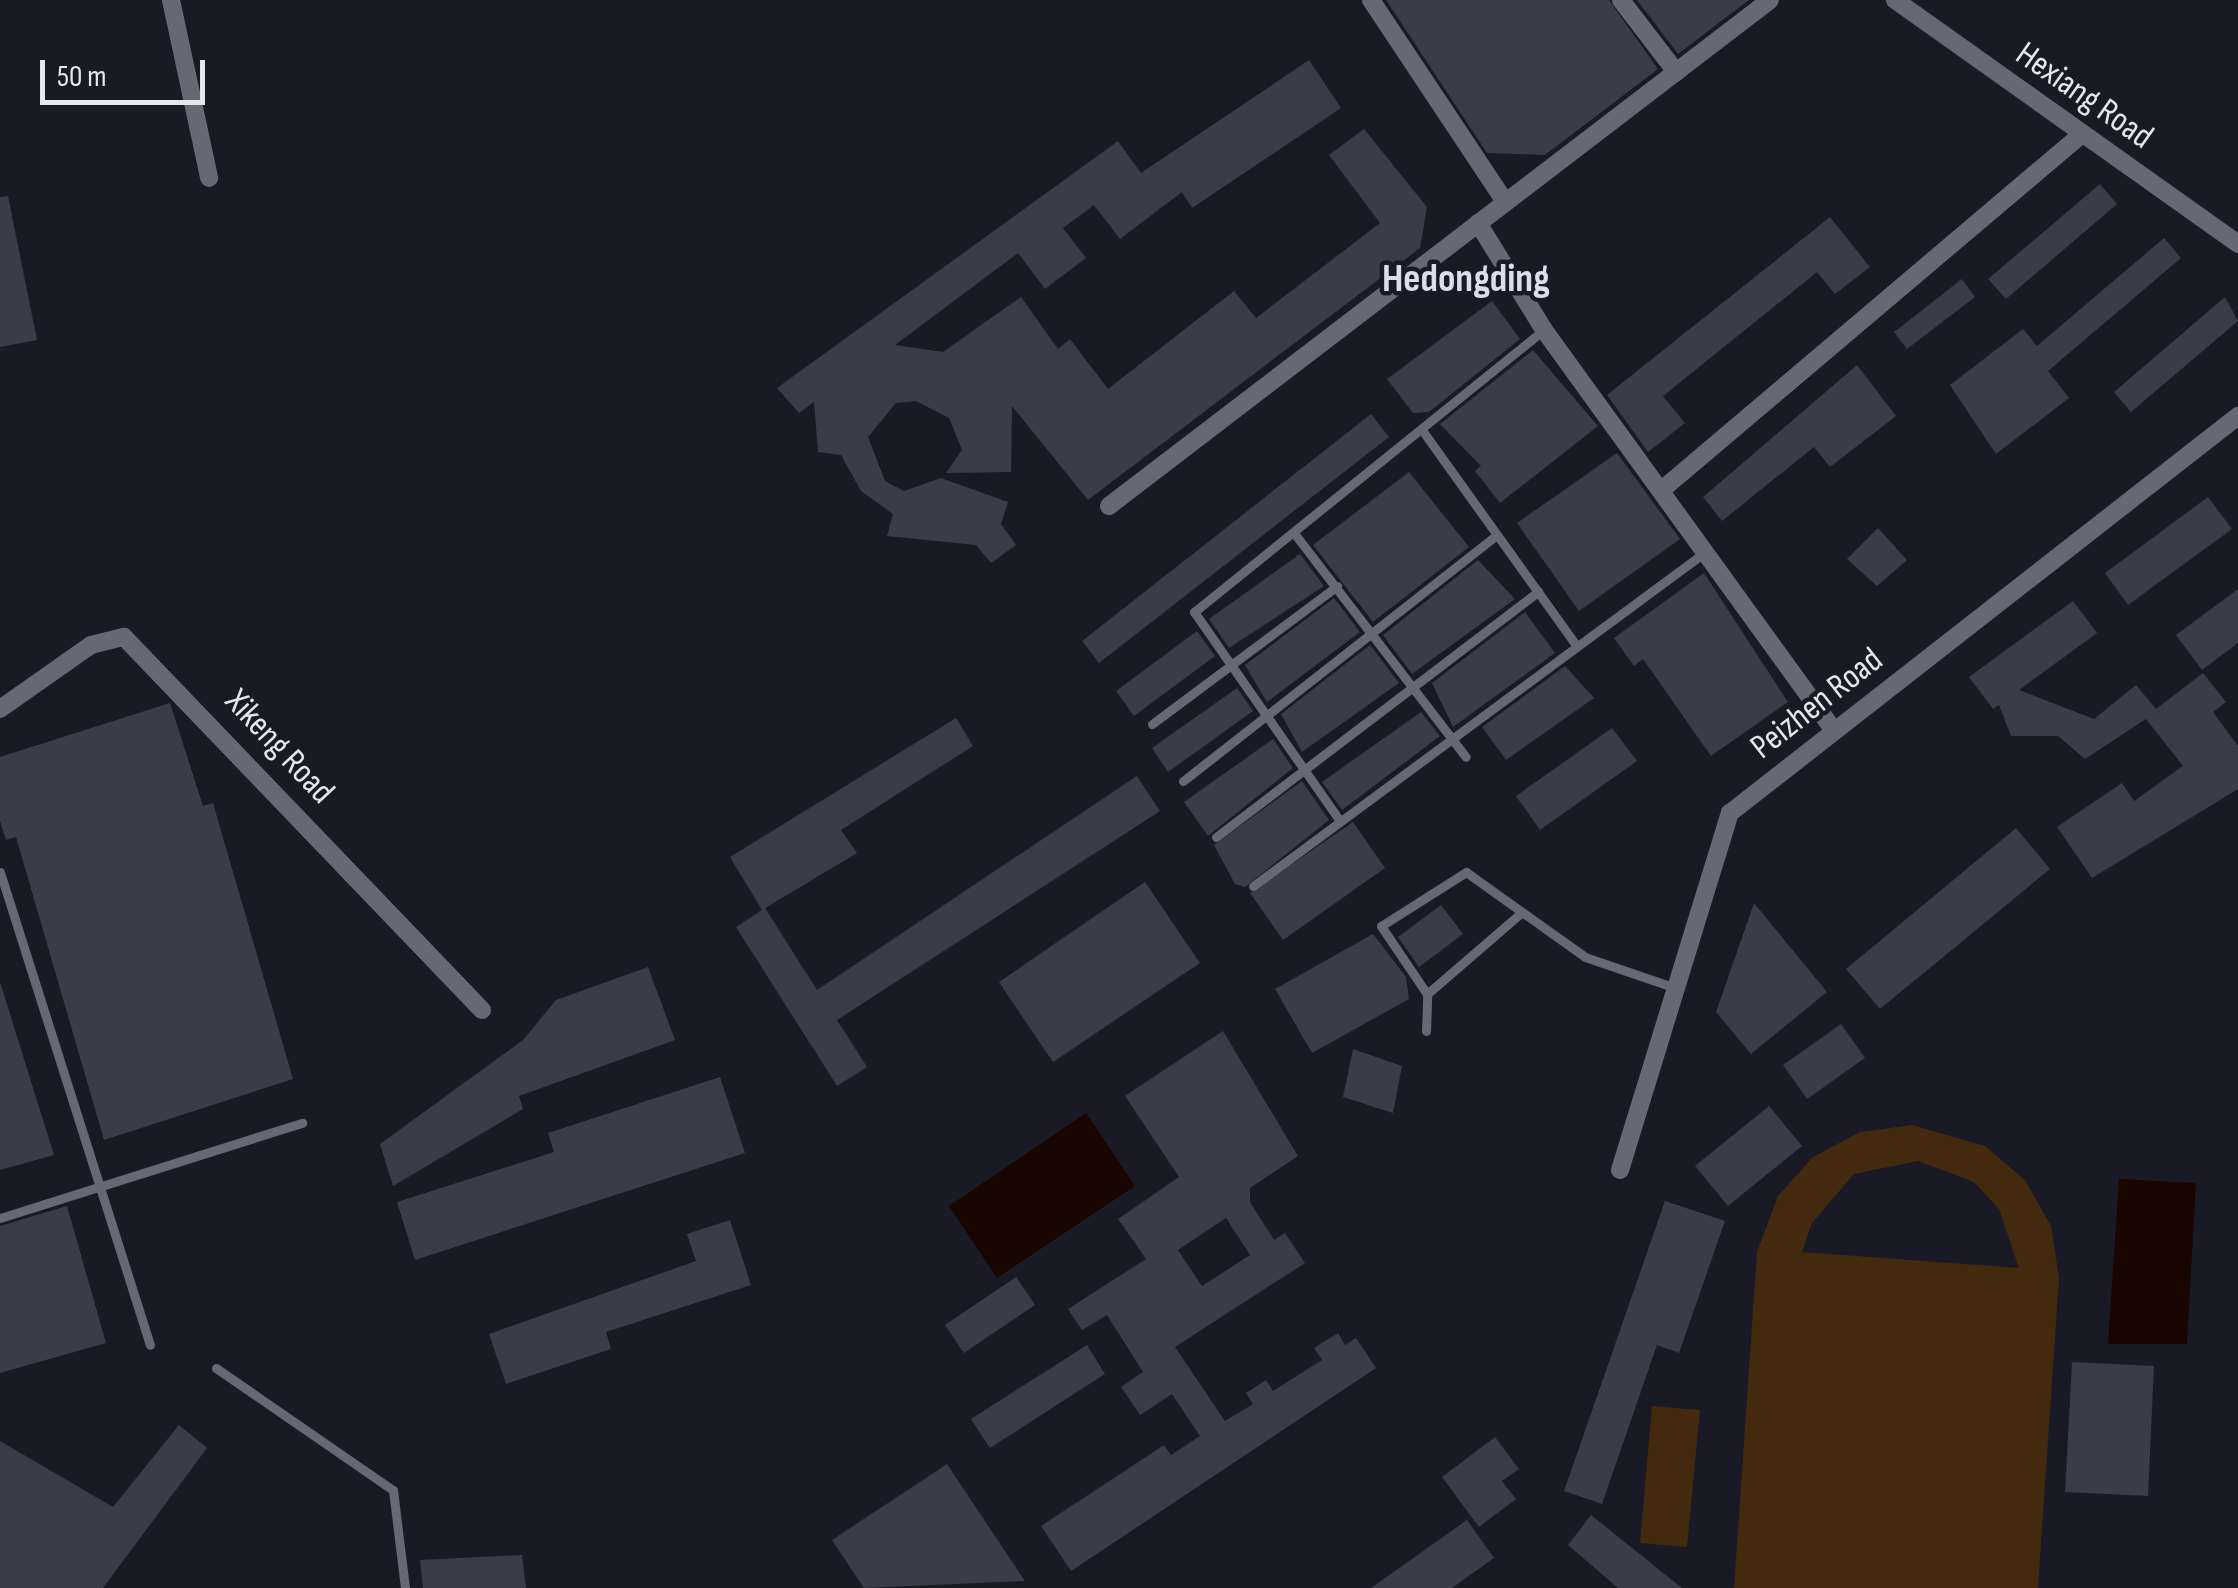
<!DOCTYPE html>
<html>
<head>
<meta charset="utf-8">
<style>
  body { margin:0 }
  #map { position:relative; width:2238px; height:1588px; overflow:hidden; background:#191a26; font-family:"Sofia Sans Condensed",sans-serif }
  div>[style] { position:absolute }
  [style*='--x'] { left:calc(var(--x)*1px); top:calc(var(--y)*1px); width:calc(var(--w)*1px); rotate:calc(var(--a)*1deg) }
  .green>* { inset:0; background:#432a0f }
  .water>* { inset:0; background:#190600 }
  .building>* { inset:0; background:#3a3c49 }
  .lane>* { height:9px; margin:-4.5px; padding:0 4.5px; transform-origin:4.5px; border-radius:4.5px; background:#666876 }
  .street>* { height:18px; margin:-9px; padding:0 9px; transform-origin:9px; border-radius:9px; background:#666876 }
  span { translate:-50% -50%; white-space:nowrap; text-align:center; line-height:1.15; -webkit-text-stroke:9px #191a26; paint-order:stroke }
  .street-label { font-size:35px; color:#e5e6ee }
  .quarter-label { font-size:40px; color:#dbdeee; font-weight:700 }
  .scale { position:absolute; left:40px; top:60px; width:165px; height:45px; box-sizing:border-box; border:5px solid #e5e6ee; border-top:0; padding-left:12px; font-size:30px; line-height:35px; white-space:nowrap; color:#e5e6ee; -webkit-text-stroke:8px #191a26; paint-order:stroke }
</style>
</head>
<body>
<div id="map">
  <div class="green">
    <div style="clip-path:polygon(evenodd,1912px 1125px,1985px 1146px,2025px 1180px,2051px 1226px,2059px 1278px,2038px 1588px,1734px 1588px,1757px 1252px,1778px 1196px,1813px 1157px,1860px 1132px,1912px 1125px,1918px 1161px,1974px 1182px,1999px 1209px,2019px 1268px,1802px 1252px,1812px 1223px,1854px 1174px,1918px 1161px)"></div>
    <div style="clip-path:polygon(1652px 1406px,1700px 1410px,1687px 1547px,1640px 1543px)"></div>
  </div>
  <div class="water">
    <div style="clip-path:polygon(1086px 1113px,1135px 1186px,997px 1278px,949px 1206px)"></div>
    <div style="clip-path:polygon(2119px 1179px,2196px 1183px,2187px 1344px,2108px 1344px)"></div>
  </div>
  <div class="building">
    <div style="clip-path:polygon(1386px 0,1609px 0,1658px 69px,1545px 155px,1487px 153px)"></div>
    <div style="clip-path:polygon(1637px 0,1749px 0,1678px 54px)"></div>
    <div style="clip-path:polygon(1309px 60px,1341px 108px,1192px 208px,1182px 192px,1120px 239px,1094px 205px,1063px 228px,1086px 258px,1045px 289px,1018px 253px,895px 345px,943px 352px,1021px 297px,1058px 349px,1070px 339px,1108px 389px,1234px 291px,1256px 318px,1380px 223px,1329px 155px,1364px 129px,1427px 207px,1420px 248px,1088px 500px,1012px 406px,1011px 472px,946px 473px,962px 450px,949px 418px,916px 401px,896px 403px,868px 437px,885px 481px,904px 491px,941px 478px,1008px 502px,1001px 524px,1016px 545px,991px 563px,976px 545px,887px 536px,893px 514px,861px 491px,841px 455px,818px 452px,814px 402px,799px 413px,777px 388px,1118px 141px,1141px 173px)"></div>
    <div style="clip-path:polygon(2100px 184px,2117px 204px,2006px 299px,1988px 279px)"></div>
    <div style="clip-path:polygon(8px 196px,37px 340px,0 347px,0 197px)"></div>
    <div style="clip-path:polygon(1830px 217px,1870px 267px,1835px 294px,1817px 272px,1663px 396px,1685px 423px,1648px 452px,1607px 395px)"></div>
    <div style="clip-path:polygon(2164px 238px,2181px 258px,2048px 371px,2069px 398px,1996px 454px,1950px 385px,2023px 329px,2037px 346px)"></div>
    <div style="clip-path:polygon(1962px 279px,1975px 297px,1907px 349px,1894px 332px)"></div>
    <div style="clip-path:polygon(2225px 297px,2238px 321px,2131px 412px,2114px 392px)"></div>
    <div style="clip-path:polygon(1492px 301px,1520px 339px,1429px 412px,1413px 413px,1387px 379px)"></div>
    <div style="clip-path:polygon(1533px 350px,1598px 426px,1500px 503px,1475px 471px,1481px 466px,1440px 424px)"></div>
    <div style="clip-path:polygon(1857px 365px,1896px 416px,1830px 467px,1814px 447px,1722px 521px,1703px 497px)"></div>
    <div style="clip-path:polygon(1371px 414px,1389px 437px,1099px 663px,1082px 641px)"></div>
    <div style="clip-path:polygon(1617px 453px,1680px 539px,1579px 611px,1517px 523px)"></div>
    <div style="clip-path:polygon(1409px 472px,1469px 547px,1373px 622px,1313px 545px)"></div>
    <div style="clip-path:polygon(2208px 497px,2232px 529px,2128px 605px,2105px 573px)"></div>
    <div style="clip-path:polygon(1878px 528px,1907px 560px,1877px 586px,1847px 559px)"></div>
    <div style="clip-path:polygon(1300px 554px,1324px 586px,1229px 648px,1209px 619px)"></div>
    <div style="clip-path:polygon(1478px 560px,1515px 599px,1412px 674px,1383px 635px)"></div>
    <div style="clip-path:polygon(1704px 573px,1788px 702px,1711px 756px,1643px 659px,1634px 666px,1614px 638px)"></div>
    <div style="clip-path:polygon(2238px 589px,2238px 643px,2202px 670px,2176px 635px)"></div>
    <div style="clip-path:polygon(1334px 598px,1360px 632px,1267px 702px,1245px 665px)"></div>
    <div style="clip-path:polygon(2073px 601px,2097px 633px,2019px 690px,2094px 719px,2136px 685px,2156px 709px,2203px 673px,2226px 702px,2213px 712px,2238px 746px,2238px 789px,2092px 878px,2057px 827px,2122px 783px,2134px 801px,2183px 766px,2146px 719px,2085px 759px,2058px 736px,2011px 736px,1999px 705px,1993px 709px,1969px 677px)"></div>
    <div style="clip-path:polygon(1525px 612px,1555px 653px,1453px 727px,1432px 683px)"></div>
    <div style="clip-path:polygon(1197px 631px,1215px 656px,1134px 716px,1116px 691px)"></div>
    <div style="clip-path:polygon(1370px 645px,1399px 683px,1302px 752px,1281px 714px)"></div>
    <div style="clip-path:polygon(1565px 666px,1594px 698px,1506px 760px,1482px 727px)"></div>
    <div style="clip-path:polygon(1237px 688px,1253px 711px,1168px 772px,1152px 748px)"></div>
    <div style="clip-path:polygon(170px 703px,203px 806px,213px 803px,293px 1079px,104px 1140px,16px 837px,6px 840px,0 821px,0 757px)"></div>
    <div style="clip-path:polygon(1421px 712px,1440px 736px,1342px 810px,1322px 782px)"></div>
    <div style="clip-path:polygon(956px 718px,973px 746px,841px 830px,857px 853px,762px 910px,730px 857px)"></div>
    <div style="clip-path:polygon(1612px 728px,1637px 761px,1540px 830px,1516px 796px)"></div>
    <div style="clip-path:polygon(1273px 739px,1293px 768px,1208px 836px,1184px 802px)"></div>
    <div style="clip-path:polygon(1137px 776px,1160px 811px,837px 1020px,867px 1067px,837px 1086px,736px 927px,765px 908px,817px 990px)"></div>
    <div style="clip-path:polygon(1302px 781px,1329px 820px,1245px 887px,1235px 884px,1214px 845px)"></div>
    <div style="clip-path:polygon(1353px 822px,1385px 868px,1283px 940px,1250px 893px)"></div>
    <div style="clip-path:polygon(2016px 828px,2050px 869px,1880px 1009px,1846px 969px)"></div>
    <div style="clip-path:polygon(1145px 882px,1200px 963px,1053px 1062px,999px 982px)"></div>
    <div style="clip-path:polygon(1754px 903px,1827px 992px,1751px 1054px,1716px 1012px)"></div>
    <div style="clip-path:polygon(1441px 905px,1463px 934px,1419px 967px,1398px 937px)"></div>
    <div style="clip-path:polygon(1373px 934px,1406px 977px,1409px 999px,1312px 1053px,1275px 989px)"></div>
    <div style="clip-path:polygon(648px 967px,675px 1040px,519px 1096px,523px 1109px,393px 1186px,380px 1144px,523px 1040px,556px 1000px)"></div>
    <div style="clip-path:polygon(0 982px,54px 1155px,0 1170px)"></div>
    <div style="clip-path:polygon(1841px 1024px,1865px 1058px,1807px 1099px,1783px 1065px)"></div>
    <div style="clip-path:polygon(evenodd,1223px 1031px,1298px 1156px,1250px 1188px,1250px 1202px,1274px 1240px,1285px 1233px,1305px 1263px,1175px 1347px,1225px 1421px,1253px 1404px,1246px 1393px,1266px 1380px,1273px 1391px,1322px 1360px,1314px 1348px,1338px 1333px,1345px 1345px,1356px 1338px,1376px 1368px,1071px 1571px,1041px 1526px,1164px 1445px,1171px 1455px,1200px 1436px,1172px 1394px,1140px 1415px,1121px 1387px,1143px 1372px,1107px 1315px,1082px 1330px,1068px 1309px,1146px 1259px,1118px 1219px,1179px 1177px,1125px 1096px,1223px 1031px,1226px 1218px,1250px 1255px,1202px 1286px,1178px 1250px,1226px 1218px)"></div>
    <div style="clip-path:polygon(1353px 1049px,1402px 1066px,1393px 1113px,1343px 1097px)"></div>
    <div style="clip-path:polygon(720px 1077px,745px 1153px,415px 1260px,397px 1202px,554px 1152px,548px 1133px)"></div>
    <div style="clip-path:polygon(1769px 1106px,1802px 1146px,1728px 1206px,1695px 1166px)"></div>
    <div style="clip-path:polygon(1665px 1201px,1725px 1221px,1679px 1353px,1657px 1345px,1602px 1504px,1564px 1491px)"></div>
    <div style="clip-path:polygon(67px 1206px,106px 1343px,0 1373px,0 1226px)"></div>
    <div style="clip-path:polygon(730px 1220px,751px 1285px,606px 1332px,611px 1349px,506px 1384px,489px 1334px,696px 1261px,687px 1234px)"></div>
    <div style="clip-path:polygon(1016px 1277px,1035px 1305px,964px 1353px,945px 1325px)"></div>
    <div style="clip-path:polygon(1087px 1345px,1105px 1374px,990px 1448px,971px 1419px)"></div>
    <div style="clip-path:polygon(2072px 1362px,2154px 1366px,2148px 1496px,2065px 1492px)"></div>
    <div style="clip-path:polygon(179px 1425px,207px 1448px,103px 1588px,0 1588px,0 1441px,113px 1507px)"></div>
    <div style="clip-path:polygon(1495px 1437px,1519px 1469px,1502px 1481px,1516px 1499px,1479px 1527px,1442px 1477px)"></div>
    <div style="clip-path:polygon(947px 1464px,1025px 1581px,864px 1588px,832px 1540px)"></div>
    <div style="clip-path:polygon(1591px 1515px,1682px 1588px,1618px 1588px,1568px 1545px)"></div>
    <div style="clip-path:polygon(1467px 1520px,1494px 1558px,1452px 1588px,1371px 1588px)"></div>
    <div style="clip-path:polygon(522px 1555px,526px 1588px,423px 1588px,420px 1560px)"></div>
  </div>
  <div class="lane">
    <div style="--x:1422;--y:430;--w:264;--a:54.4"></div>
    <div style="--x:1294;--y:533;--w:282;--a:52.5"></div>
    <div style="--x:1152;--y:724;--w:231;--a:-36.7"></div>
    <div style="--x:1183;--y:781;--w:399;--a:-38.1"></div>
    <div style="--x:1340;--y:821;--w:255;--a:-124.9"></div>
    <div style="--x:1194;--y:612;--w:449;--a:-38.9"></div>
    <div style="--x:1216;--y:837;--w:405;--a:-37.3"></div>
    <div style="--x:0;--y:872;--w:496;--a:72.4"></div>
    <div style="--x:1253;--y:886;--w:562;--a:-36.46"></div>
    <div style="--x:1427;--y:994;--w:125;--a:-40.8"></div>
    <div style="--x:1426;--y:1031;--w:37;--a:-88"></div>
    <div style="--x:1427;--y:994;--w:82;--a:-124.1"></div>
    <div style="--x:1381;--y:926;--w:101;--a:-32.4"></div>
    <div style="--x:1466;--y:872;--w:146;--a:35.5"></div>
    <div style="--x:1585;--y:957;--w:96;--a:18.8"></div>
    <div style="--x:0;--y:1218;--w:317;--a:-17.5"></div>
    <div style="--x:216;--y:1368;--w:215;--a:34.6"></div>
    <div style="--x:393;--y:1490;--w:99;--a:83"></div>
  </div>
  <div class="street">
    <div style="--x:171;--y:0;--w:182;--a:77.9"></div>
    <div style="--x:1371;--y:0;--w:242;--a:56.4"></div>
    <div style="--x:1621;--y:0;--w:91;--a:52.6"></div>
    <div style="--x:1895;--y:0;--w:421;--a:35.4"></div>
    <div style="--x:1478;--y:223;--w:126;--a:58.3"></div>
    <div style="--x:1544;--y:330;--w:495;--a:54.1"></div>
    <div style="--x:1664;--y:488;--w:548;--a:-40.26"></div>
    <div style="--x:1109;--y:506;--w:832;--a:-37.43"></div>
    <div style="--x:0;--y:709;--w:111;--a:-35.1"></div>
    <div style="--x:91;--y:645;--w:34;--a:-14"></div>
    <div style="--x:124;--y:637;--w:517;--a:46.18"></div>
    <div style="--x:1620;--y:1170;--w:374;--a:-72.9"></div>
    <div style="--x:1730;--y:813;--w:645;--a:-38.01"></div>
  </div>
  <div class="street-label">
    <span style="left:2084px;top:96px;rotate:35deg">Hexiang Road</span>
    <span style="left:1817px;top:704px;rotate:-38deg">Peizhen Road</span>
    <span style="left:279px;top:747px;rotate:47deg">Xikeng Road</span>
  </div>
  <div class="quarter-label">
    <span style="left:1466px;top:279px">Hedongding</span>
  </div>
  <div class="scale">50 m</div>
</div>
</body>
</html>
